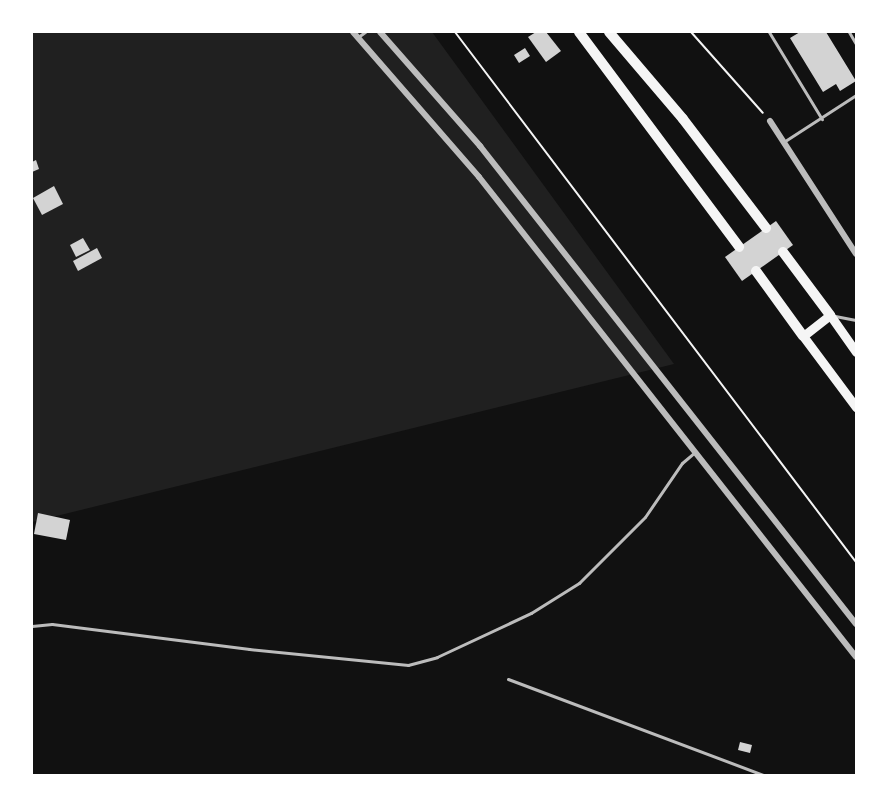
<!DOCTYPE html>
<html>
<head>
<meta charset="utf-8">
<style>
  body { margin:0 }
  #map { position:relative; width:888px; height:807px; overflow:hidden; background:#111; font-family:"Noto Sans",sans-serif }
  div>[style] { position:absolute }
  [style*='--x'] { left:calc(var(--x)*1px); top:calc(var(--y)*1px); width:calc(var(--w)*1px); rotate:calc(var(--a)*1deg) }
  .green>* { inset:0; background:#202020 }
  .building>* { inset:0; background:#d3d3d3 }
  .path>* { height:2px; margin:-1px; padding:0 1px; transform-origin:1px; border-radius:1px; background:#f5f5f5 }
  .service>* { height:3px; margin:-1.5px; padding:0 1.5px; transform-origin:1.5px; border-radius:1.5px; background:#bcbcbc }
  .minor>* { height:6px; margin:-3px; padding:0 3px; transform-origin:3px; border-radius:3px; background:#bcbcbc }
  .primary>* { height:9px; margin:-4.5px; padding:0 4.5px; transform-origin:4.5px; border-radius:4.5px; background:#f5f5f5 }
  .motorway>* { height:10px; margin:-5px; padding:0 5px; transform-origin:5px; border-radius:5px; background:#f5f5f5 }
  span { translate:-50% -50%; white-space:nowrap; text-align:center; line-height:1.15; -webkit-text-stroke:6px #fff; paint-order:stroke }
  .frame { position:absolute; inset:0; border:33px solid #fff; pointer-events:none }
</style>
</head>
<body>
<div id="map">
  <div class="green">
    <div style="clip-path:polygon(32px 32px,432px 32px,674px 364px,32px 522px)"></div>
  </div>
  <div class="building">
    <div style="clip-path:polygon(536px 32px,546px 32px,561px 51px,546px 62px,528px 37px)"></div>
    <div style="clip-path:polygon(800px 32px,826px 32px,856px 81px,840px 91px,836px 84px,823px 92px,790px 38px)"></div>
    <div style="clip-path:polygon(525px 48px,530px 56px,519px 63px,514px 55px)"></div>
    <div style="clip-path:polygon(36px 160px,39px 169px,32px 172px,32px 162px)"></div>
    <div style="clip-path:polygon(54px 186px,63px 204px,42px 215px,33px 198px)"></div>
    <div style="clip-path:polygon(776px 221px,793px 245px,742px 281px,725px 257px)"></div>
    <div style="clip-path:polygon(83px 238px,90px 250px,76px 257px,70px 245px)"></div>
    <div style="clip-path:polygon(97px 248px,102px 258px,78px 271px,73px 261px)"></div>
    <div style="clip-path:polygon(38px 513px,70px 520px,66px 540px,34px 534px)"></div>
    <div style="clip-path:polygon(740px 742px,752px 745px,750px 753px,738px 750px)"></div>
  </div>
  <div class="path">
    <div style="--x:455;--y:32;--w:665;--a:52.89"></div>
    <div style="--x:691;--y:32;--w:108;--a:48.4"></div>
  </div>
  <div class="service">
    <div style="--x:769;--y:32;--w:102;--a:58.7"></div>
    <div style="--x:849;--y:32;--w:14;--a:60"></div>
    <div style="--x:358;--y:37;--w:9;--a:-36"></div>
    <div style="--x:785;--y:141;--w:85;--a:-32.9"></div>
    <div style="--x:835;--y:316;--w:21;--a:11"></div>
    <div style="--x:32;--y:626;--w:20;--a:-6"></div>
    <div style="--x:52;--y:624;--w:199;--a:7.2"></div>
    <div style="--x:249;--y:649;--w:160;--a:5.7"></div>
    <div style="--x:408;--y:665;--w:30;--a:-15"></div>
    <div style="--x:437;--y:657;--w:104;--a:-25.1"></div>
    <div style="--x:531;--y:613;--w:57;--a:-32"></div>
    <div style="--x:579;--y:583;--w:93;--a:-45"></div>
    <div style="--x:645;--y:517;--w:65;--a:-55.6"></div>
    <div style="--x:682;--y:463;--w:16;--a:-40"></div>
    <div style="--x:508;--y:679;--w:276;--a:20.6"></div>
  </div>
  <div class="minor">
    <div style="--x:353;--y:32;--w:192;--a:49"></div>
    <div style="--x:479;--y:177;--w:610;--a:51.85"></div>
    <div style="--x:380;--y:32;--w:152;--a:48.7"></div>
    <div style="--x:480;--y:146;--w:608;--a:51.81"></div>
    <div style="--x:770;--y:121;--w:158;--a:57.1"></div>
  </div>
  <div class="primary">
    <div style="--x:856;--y:352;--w:45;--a:-125.1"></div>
    <div style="--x:830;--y:315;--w:34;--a:142"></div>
    <div style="--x:803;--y:336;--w:89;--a:53.3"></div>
  </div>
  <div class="motorway">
    <div style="--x:579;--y:32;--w:268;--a:53.3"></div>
    <div style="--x:609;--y:32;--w:114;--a:49.6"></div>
    <div style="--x:683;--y:119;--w:137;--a:52.7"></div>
    <div style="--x:783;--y:252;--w:79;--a:53.3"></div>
    <div style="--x:756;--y:271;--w:80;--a:54.1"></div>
  </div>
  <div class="frame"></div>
</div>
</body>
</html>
